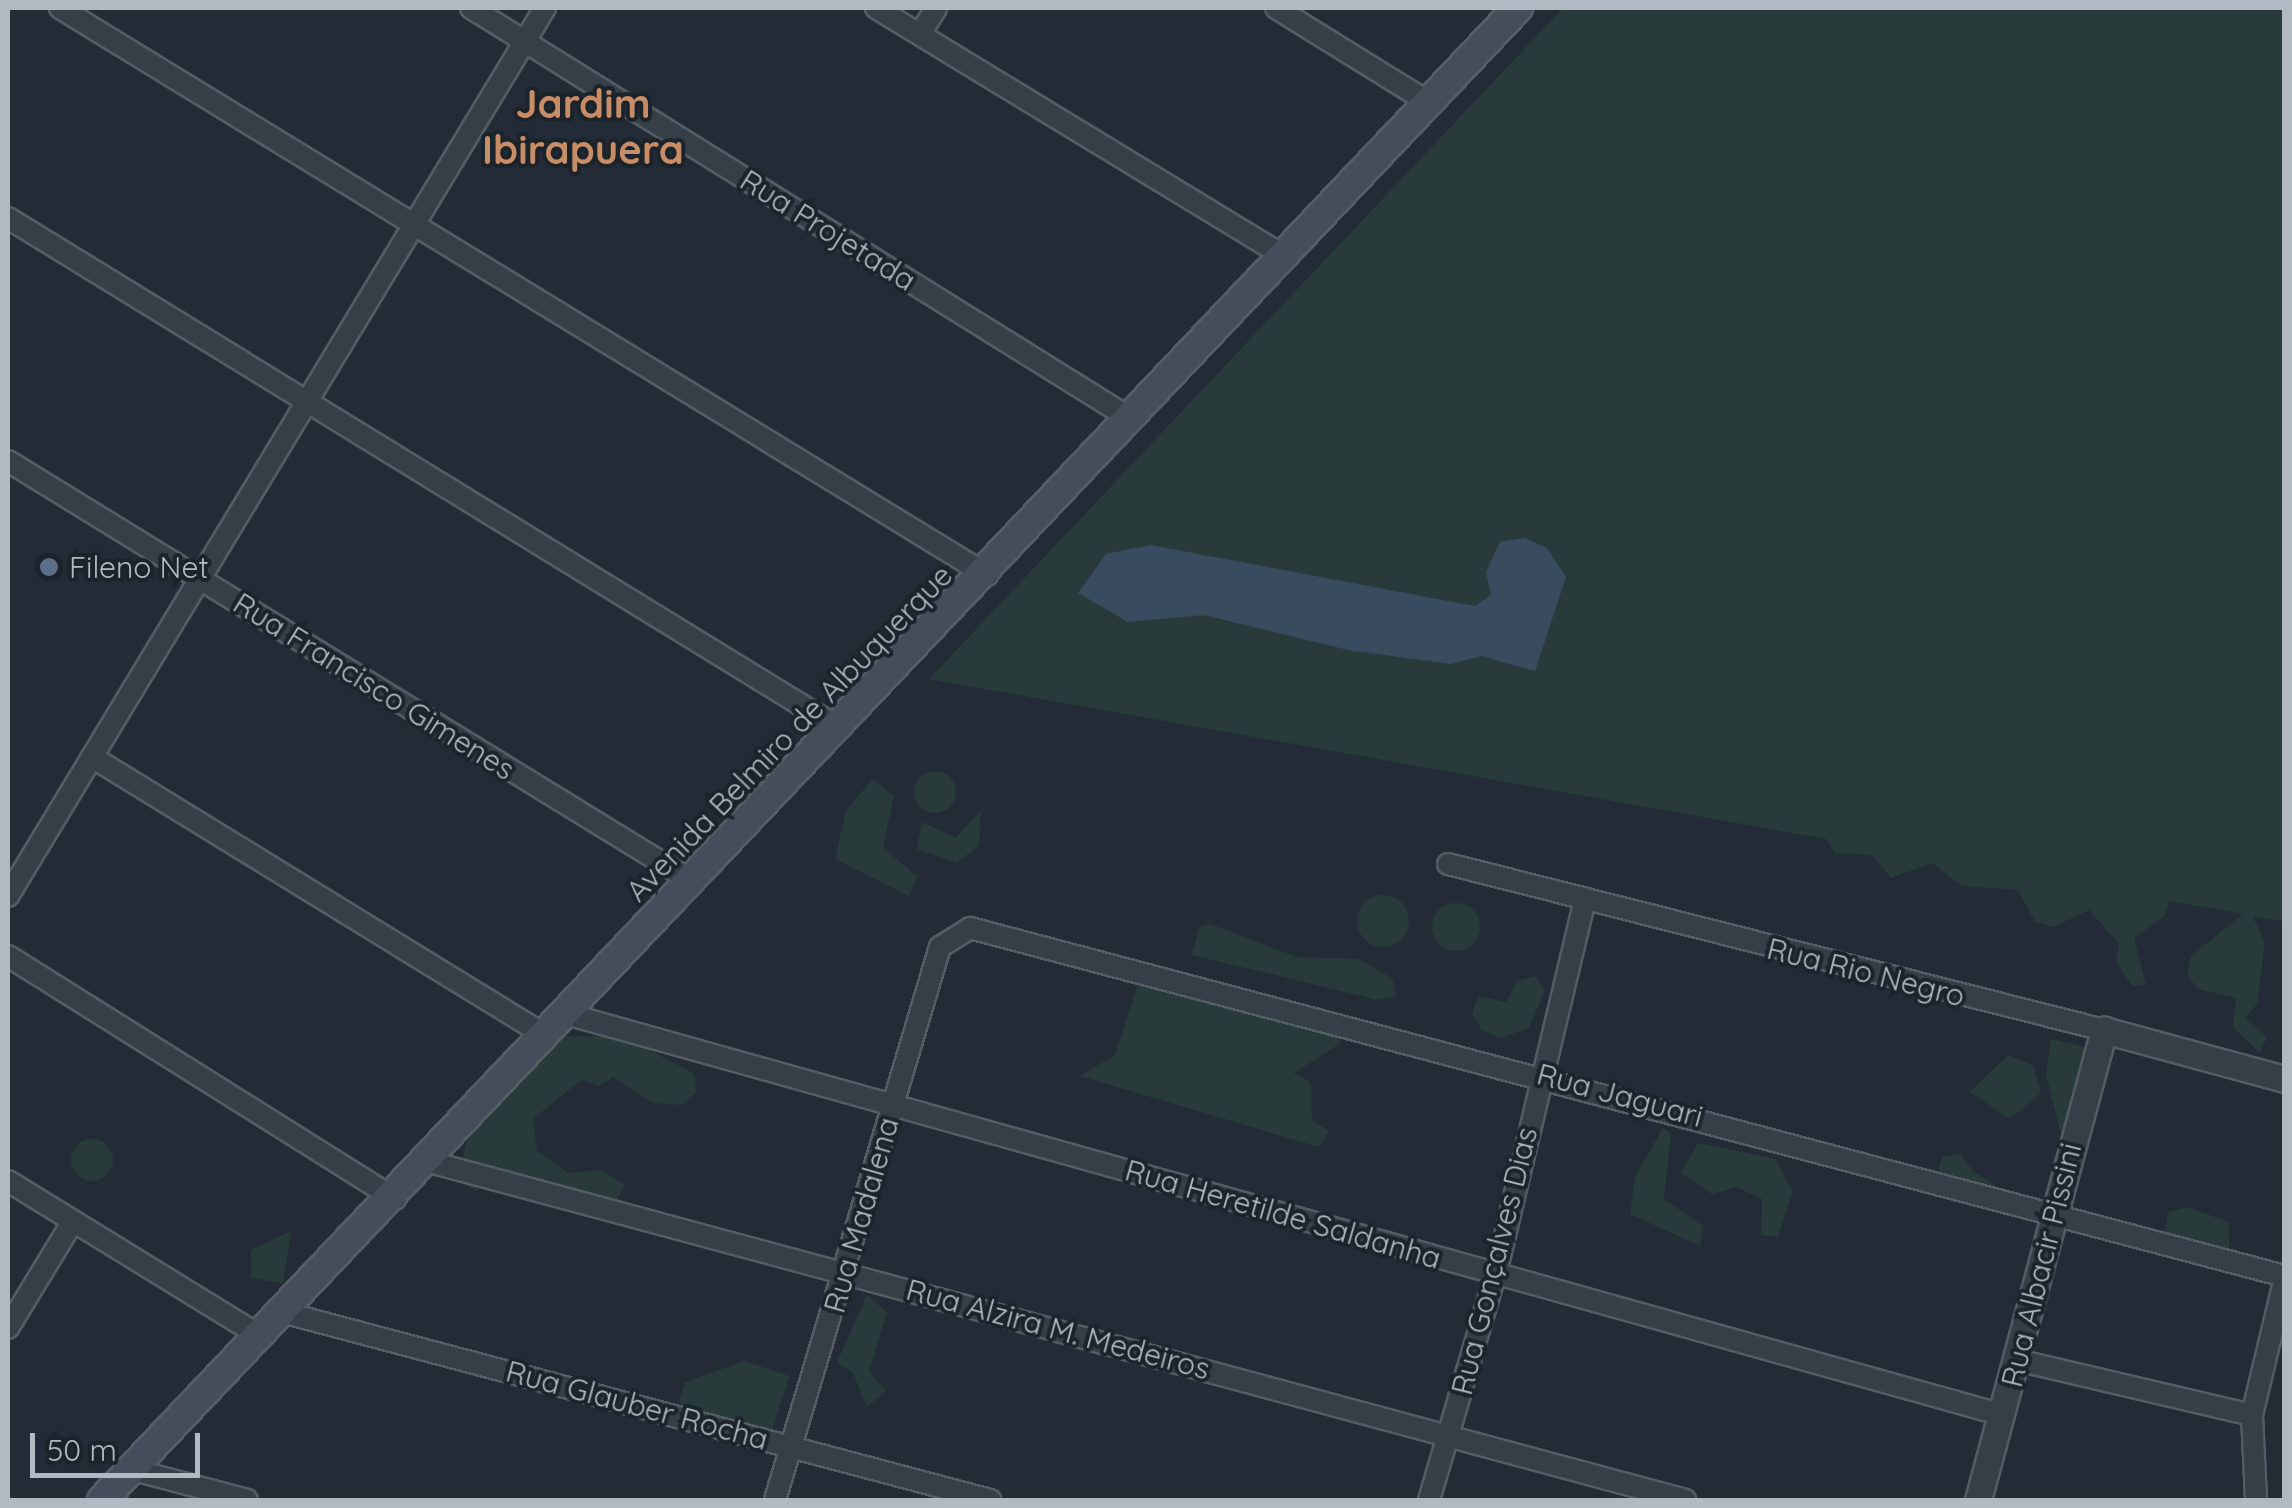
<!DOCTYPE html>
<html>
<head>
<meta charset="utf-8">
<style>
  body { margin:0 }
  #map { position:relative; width:2292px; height:1508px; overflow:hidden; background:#232c36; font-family:Quicksand,sans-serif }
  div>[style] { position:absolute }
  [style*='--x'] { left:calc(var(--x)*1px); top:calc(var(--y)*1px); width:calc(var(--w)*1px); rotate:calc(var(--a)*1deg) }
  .green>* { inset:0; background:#283a39 }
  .round { border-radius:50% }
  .water>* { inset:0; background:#394b5e }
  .roads { filter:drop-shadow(2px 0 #545c64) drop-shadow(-2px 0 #545c64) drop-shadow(0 2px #545c64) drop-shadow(0 -2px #545c64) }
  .minor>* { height:20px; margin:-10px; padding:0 10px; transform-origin:10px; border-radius:10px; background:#363e47 }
  .tertiary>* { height:25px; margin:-12.5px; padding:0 12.5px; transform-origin:12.5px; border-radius:12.5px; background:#363e47 }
  .secondary>* { height:28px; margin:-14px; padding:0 14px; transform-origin:14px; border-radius:14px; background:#444d59 }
  .dots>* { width:28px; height:28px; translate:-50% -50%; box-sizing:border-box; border:5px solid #1b232b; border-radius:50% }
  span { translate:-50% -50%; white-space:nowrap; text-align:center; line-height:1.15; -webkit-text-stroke:8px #1b232b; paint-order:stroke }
  .street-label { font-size:30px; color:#b1b9c3 }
  .poi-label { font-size:30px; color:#b1b9c3 }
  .left { translate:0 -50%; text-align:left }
  .district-label { font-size:40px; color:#c88c67; font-weight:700 }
  .frame { position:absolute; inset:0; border:10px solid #b1b9c3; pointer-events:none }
  .scale { position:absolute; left:30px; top:1433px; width:170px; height:45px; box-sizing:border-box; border:5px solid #b1b9c3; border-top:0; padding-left:12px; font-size:30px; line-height:35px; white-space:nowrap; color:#b1b9c3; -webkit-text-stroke:8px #1b232b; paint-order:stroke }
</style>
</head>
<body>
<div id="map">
  <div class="green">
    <div style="clip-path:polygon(1563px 8px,2284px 8px,2284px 921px,2253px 917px,2265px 942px,2257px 1004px,2246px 1018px,2267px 1037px,2260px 1053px,2233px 1027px,2236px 998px,2198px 989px,2187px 975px,2191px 956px,2243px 914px,2169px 901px,2165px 916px,2134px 938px,2146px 985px,2132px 986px,2116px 962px,2119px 944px,2089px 910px,2053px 927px,2035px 922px,2018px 890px,1962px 886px,1932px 863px,1891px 878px,1872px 855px,1835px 853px,1826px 839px,929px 679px)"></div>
    <div class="round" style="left:914px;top:771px;width:42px;height:42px"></div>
    <div style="clip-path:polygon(873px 779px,894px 796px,883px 847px,917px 877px,909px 896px,835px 859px,846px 810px)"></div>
    <div style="clip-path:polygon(981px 810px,979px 846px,956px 863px,917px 849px,922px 822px,956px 838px)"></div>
    <div class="round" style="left:1357px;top:895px;width:52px;height:52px"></div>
    <div class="round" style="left:1432px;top:903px;width:48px;height:48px"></div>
    <div style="clip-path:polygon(1210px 924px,1297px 957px,1358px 959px,1392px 978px,1396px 996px,1378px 1000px,1192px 955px,1199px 927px)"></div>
    <div style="clip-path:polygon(1535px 976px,1545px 990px,1529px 1028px,1500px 1038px,1482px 1030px,1472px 1014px,1478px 996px,1506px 1002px,1517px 981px)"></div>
    <div style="clip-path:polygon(1140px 978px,1333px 1026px,1341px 1043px,1294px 1073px,1311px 1082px,1312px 1120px,1329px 1131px,1319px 1147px,1080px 1076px,1115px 1055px)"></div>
    <div style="clip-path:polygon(565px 1036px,625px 1037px,695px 1074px,696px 1093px,682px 1105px,653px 1103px,613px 1077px,599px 1086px,581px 1080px,533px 1119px,537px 1151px,568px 1173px,600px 1170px,625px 1185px,607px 1219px,492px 1185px,475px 1191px,458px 1179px,468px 1134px)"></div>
    <div style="clip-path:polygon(2051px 1039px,2089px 1048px,2062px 1138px,2046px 1075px)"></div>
    <div style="clip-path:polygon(2008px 1055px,2033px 1065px,2041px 1093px,2010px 1119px,1970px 1092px)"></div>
    <div style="clip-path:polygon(1663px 1128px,1671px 1133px,1664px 1199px,1703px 1226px,1700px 1246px,1630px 1214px,1635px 1177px)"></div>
    <div class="round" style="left:71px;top:1139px;width:42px;height:42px"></div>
    <div style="clip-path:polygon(1698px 1143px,1776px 1159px,1793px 1192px,1778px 1237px,1761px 1235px,1762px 1199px,1736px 1187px,1712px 1194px,1681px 1173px)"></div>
    <div style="clip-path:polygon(1960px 1154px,1972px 1170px,2009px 1195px,1937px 1174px,1942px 1157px)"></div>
    <div style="clip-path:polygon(2187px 1207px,2229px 1222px,2229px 1249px,2164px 1238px,2168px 1212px)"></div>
    <div style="clip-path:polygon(291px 1231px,283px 1283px,251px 1278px,251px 1250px)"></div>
    <div style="clip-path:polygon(867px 1295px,887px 1312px,869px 1371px,886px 1391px,867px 1407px,853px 1373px,837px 1362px)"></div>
    <div style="clip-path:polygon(744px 1361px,789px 1376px,772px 1432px,679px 1403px,685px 1382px)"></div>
  </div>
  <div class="water">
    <div style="clip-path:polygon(1524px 538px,1547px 548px,1566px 577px,1535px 671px,1481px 656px,1450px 664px,1348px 650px,1204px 615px,1128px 622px,1078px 593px,1106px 554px,1151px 545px,1475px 606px,1491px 595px,1486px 572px,1500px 542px)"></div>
  </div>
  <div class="roads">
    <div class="minor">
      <div style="--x:60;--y:8;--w:1087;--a:31.45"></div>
      <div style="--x:471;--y:8;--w:778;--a:31.91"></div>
      <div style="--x:876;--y:8;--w:479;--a:31.3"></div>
      <div style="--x:1276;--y:8;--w:180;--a:31.8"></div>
      <div style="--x:920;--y:34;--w:31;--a:-58"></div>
      <div style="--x:8;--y:218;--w:973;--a:31.55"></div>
      <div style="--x:8;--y:461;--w:800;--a:31.57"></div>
      <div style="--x:92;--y:757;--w:529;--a:31.56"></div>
      <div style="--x:1448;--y:864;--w:677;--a:14.2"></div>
      <div style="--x:8;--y:896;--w:1038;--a:-58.84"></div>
      <div style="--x:8;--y:956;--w:457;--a:32.1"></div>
      <div style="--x:563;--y:1013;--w:1495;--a:15.6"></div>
      <div style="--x:430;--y:1162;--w:1300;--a:15.07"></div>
      <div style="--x:8;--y:1181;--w:296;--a:31.6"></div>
      <div style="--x:282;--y:1312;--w:733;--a:14.87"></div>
      <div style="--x:8;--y:1328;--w:125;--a:-58.7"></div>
      <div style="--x:2017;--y:1360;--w:241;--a:13.2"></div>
      <div style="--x:130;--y:1469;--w:121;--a:14.8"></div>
      <div style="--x:775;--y:1500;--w:577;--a:-73.39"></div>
      <div style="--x:940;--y:947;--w:36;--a:-32"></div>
      <div style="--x:970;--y:928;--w:1359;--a:14.83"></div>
      <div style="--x:1429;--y:1500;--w:237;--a:-73.6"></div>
      <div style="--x:1496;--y:1273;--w:380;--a:-76.6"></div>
      <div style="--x:2256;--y:1500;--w:85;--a:-92.7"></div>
      <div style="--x:2252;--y:1415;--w:137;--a:-76.5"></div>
    </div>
    <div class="tertiary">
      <div style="--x:1978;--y:1500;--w:487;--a:-75"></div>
      <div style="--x:2104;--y:1030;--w:187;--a:15.2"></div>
    </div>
    <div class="secondary">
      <div style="--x:102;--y:1500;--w:2057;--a:-46.5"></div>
    </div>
  </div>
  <div class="dots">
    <div style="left:49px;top:567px;background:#5c6f8a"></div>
  </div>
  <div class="street-label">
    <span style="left:828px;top:230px;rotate:32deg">Rua Projetada</span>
    <span style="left:374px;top:686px;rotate:32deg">Rua Francisco Gimenes</span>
    <span style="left:789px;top:733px;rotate:-46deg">Avenida Belmiro de Albuquerque</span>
    <span style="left:1866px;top:972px;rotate:14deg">Rua Rio Negro</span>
    <span style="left:1620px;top:1095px;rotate:15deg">Rua Jaguari</span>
    <span style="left:1283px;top:1214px;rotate:16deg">Rua Heretilde Saldanha</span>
    <span style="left:861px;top:1215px;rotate:-74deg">Rua Madalena</span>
    <span style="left:1494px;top:1261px;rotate:-76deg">Rua Gonçalves Dias</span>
    <span style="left:2041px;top:1265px;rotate:-76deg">Rua Albacir Pissini</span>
    <span style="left:1058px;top:1329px;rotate:15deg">Rua Alzira M. Medeiros</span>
    <span style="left:637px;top:1405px;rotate:15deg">Rua Glauber Rocha</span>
  </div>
  <div class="poi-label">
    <span class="left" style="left:69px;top:567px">Fileno Net</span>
  </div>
  <div class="district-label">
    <span style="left:583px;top:126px">Jardim<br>Ibirapuera</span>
  </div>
  <div class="frame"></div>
  <div class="scale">50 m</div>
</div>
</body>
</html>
